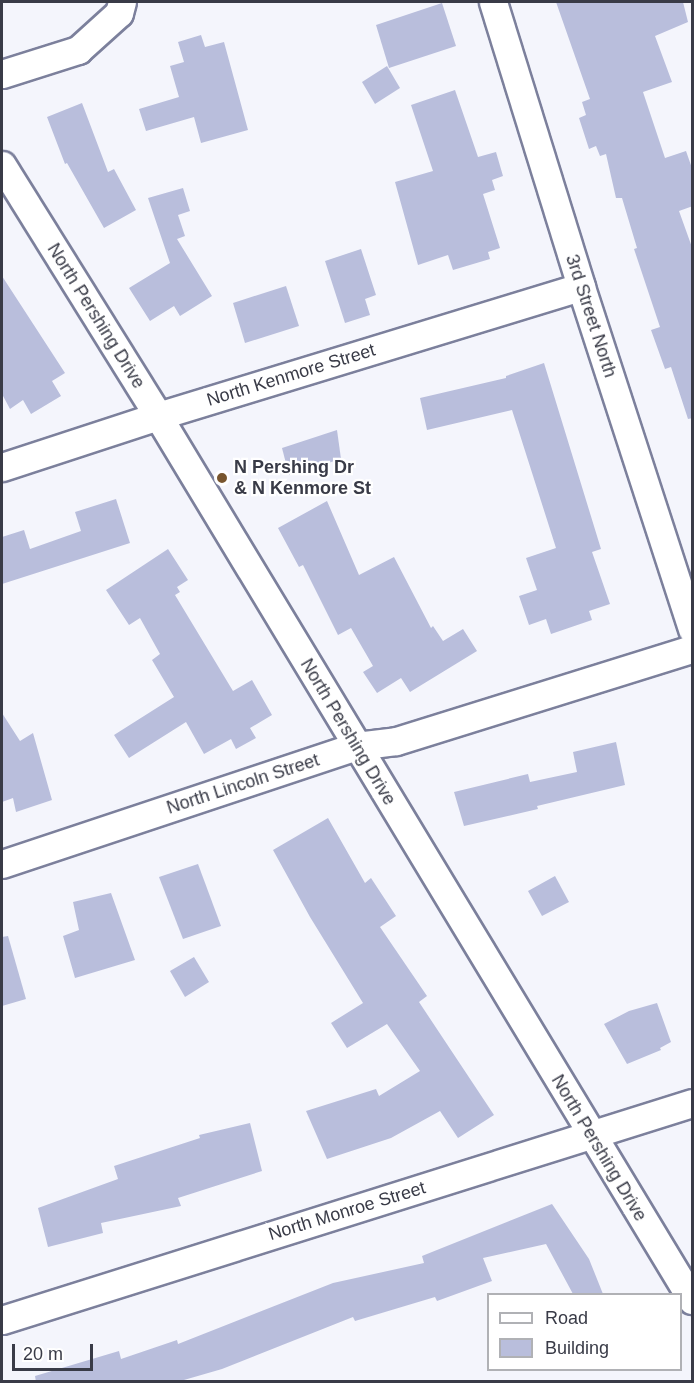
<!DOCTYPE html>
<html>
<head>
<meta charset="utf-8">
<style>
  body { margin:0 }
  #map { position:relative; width:694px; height:1383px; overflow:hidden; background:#f4f5fc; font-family:Arial,sans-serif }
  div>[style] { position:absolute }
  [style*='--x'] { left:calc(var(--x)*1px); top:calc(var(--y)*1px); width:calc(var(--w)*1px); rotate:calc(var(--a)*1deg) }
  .building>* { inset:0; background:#b9bedc }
  .roads { filter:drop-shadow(2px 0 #7c809c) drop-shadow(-2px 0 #7c809c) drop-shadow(0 2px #7c809c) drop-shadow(0 -2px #7c809c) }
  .minor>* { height:27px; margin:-13.5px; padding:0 13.5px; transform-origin:13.5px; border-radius:13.5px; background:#fff }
  .dots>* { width:16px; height:16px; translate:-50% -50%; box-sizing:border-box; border:3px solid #fff; border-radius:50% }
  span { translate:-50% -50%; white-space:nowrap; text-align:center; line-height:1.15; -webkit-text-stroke:4.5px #fff; paint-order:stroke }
  .street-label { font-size:18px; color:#393b47 }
  .poi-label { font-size:18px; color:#393b47; font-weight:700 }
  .left { translate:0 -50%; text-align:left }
  .frame { position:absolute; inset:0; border:3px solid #393b47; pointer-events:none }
  .legend { position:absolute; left:487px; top:1293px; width:195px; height:78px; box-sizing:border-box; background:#fff; border:2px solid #b0b1b5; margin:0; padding:8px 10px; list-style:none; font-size:18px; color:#393b47 }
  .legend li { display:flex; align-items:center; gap:12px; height:30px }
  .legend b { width:30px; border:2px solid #b0b1b5 }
  .scale { position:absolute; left:12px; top:1344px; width:81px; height:27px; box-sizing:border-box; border:3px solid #393b47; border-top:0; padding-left:8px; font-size:18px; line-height:21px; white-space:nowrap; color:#393b47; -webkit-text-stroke:4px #fff; paint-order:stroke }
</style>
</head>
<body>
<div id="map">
  <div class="building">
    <div style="clip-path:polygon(556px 2px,683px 2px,688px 22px,655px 36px,672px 82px,643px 92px,665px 158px,686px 151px,693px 171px,693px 206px,679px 211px,693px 250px,693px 418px,688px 419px,671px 367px,665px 369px,651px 330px,660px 327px,634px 249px,637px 248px,622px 198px,616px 198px,606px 154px,600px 156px,596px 146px,589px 149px,579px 118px,586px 115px,582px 102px,590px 99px)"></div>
    <div style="clip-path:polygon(442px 3px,456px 46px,389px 68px,376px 25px)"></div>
    <div style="clip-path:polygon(201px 35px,205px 47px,224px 42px,248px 130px,201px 143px,194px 117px,146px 131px,139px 109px,179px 97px,170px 66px,184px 62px,178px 42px)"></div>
    <div style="clip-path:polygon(387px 66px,400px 88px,375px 104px,362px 82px)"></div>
    <div style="clip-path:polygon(455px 90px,478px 157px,496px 152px,503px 176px,492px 180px,495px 190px,483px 194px,500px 248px,488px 252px,490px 259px,453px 270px,448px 255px,418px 265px,395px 182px,433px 171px,411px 105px)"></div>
    <div style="clip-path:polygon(82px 103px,108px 172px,114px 169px,136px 210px,104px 228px,67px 163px,65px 164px,47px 117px)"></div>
    <div style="clip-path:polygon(183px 188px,190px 211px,178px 215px,185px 236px,177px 239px,212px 296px,180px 316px,174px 306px,150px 321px,129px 288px,170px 263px,148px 198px)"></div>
    <div style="clip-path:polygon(361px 249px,376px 295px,365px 299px,370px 315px,345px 323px,325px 261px)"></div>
    <div style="clip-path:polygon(2px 276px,65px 373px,52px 381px,61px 396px,31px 414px,23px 400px,10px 409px,2px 394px)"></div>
    <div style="clip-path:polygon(286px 286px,299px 326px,245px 343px,233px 303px)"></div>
    <div style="clip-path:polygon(544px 363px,601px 549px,592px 552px,610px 604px,589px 611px,592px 620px,551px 634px,546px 619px,529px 625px,519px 596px,537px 590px,526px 558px,556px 548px,512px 410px,427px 430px,420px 398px,506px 378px,506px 376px)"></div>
    <div style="clip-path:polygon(337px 430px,341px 459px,289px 475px,282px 448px)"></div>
    <div style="clip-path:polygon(116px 499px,130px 543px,2px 584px,2px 537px,24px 530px,30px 549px,81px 531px,75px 512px)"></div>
    <div style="clip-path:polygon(327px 501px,359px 575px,394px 557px,431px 628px,433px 626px,443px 641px,463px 629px,477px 651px,410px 692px,401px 678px,377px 693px,363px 672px,373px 666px,351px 628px,338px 635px,303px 565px,299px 567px,278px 528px)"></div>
    <div style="clip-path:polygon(168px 549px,188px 580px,177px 587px,180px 592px,175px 595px,233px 691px,252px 680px,272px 715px,250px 728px,256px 738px,236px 749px,231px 739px,204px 754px,186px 722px,129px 758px,114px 735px,174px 697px,152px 660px,160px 654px,140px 618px,129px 625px,106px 590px)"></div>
    <div style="clip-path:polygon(2px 713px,20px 741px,33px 733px,52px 800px,16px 812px,13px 798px,2px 802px)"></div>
    <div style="clip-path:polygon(616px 742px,625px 785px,537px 806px,538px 809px,464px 826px,454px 792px,528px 774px,530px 782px,577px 772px,573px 752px)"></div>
    <div style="clip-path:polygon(328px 818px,365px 883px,371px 878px,396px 916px,380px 927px,427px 996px,419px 1002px,494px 1115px,458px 1138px,440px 1111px,391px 1138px,327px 1159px,306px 1111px,376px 1089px,379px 1096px,420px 1071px,387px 1024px,347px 1048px,331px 1023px,363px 1003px,310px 917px,273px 850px)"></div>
    <div style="clip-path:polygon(198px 864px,221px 926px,183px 939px,159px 877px)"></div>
    <div style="clip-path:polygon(555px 876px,569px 902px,542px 916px,528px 891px)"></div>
    <div style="clip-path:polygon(111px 893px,135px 960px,75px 978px,63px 936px,79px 930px,73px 902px)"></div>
    <div style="clip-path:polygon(8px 936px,26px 999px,2px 1006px,2px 937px)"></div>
    <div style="clip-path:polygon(194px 957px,209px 982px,185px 997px,170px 971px)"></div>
    <div style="clip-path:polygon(657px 1003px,671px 1042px,660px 1048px,661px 1050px,627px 1064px,604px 1024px,629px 1011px)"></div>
    <div style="clip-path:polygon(250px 1123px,262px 1171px,178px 1198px,181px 1206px,101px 1223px,103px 1233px,48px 1247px,38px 1208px,118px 1179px,114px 1166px,200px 1138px,199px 1135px)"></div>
    <div style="clip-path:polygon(552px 1204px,589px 1259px,603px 1294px,573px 1294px,546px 1244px,483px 1258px,492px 1281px,437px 1301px,435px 1297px,355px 1321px,353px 1317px,222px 1369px,177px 1382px,36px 1382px,35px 1376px,119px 1351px,121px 1359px,177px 1340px,178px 1344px,333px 1283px,424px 1263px,422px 1256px)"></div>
  </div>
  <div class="roads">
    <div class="minor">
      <div style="--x:493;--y:2;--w:298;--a:72.8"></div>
      <div style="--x:581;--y:287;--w:360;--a:72"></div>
      <div style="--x:2;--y:74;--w:80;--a:-17.5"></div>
      <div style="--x:78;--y:50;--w:55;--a:-42.1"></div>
      <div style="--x:119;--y:13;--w:11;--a:-75"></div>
      <div style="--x:2;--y:165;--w:296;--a:58.1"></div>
      <div style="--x:158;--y:416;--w:1033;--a:58.86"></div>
      <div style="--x:2;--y:467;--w:164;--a:-18.1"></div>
      <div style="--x:158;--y:416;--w:442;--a:-17"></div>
      <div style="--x:2;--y:864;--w:373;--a:-18.4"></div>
      <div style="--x:356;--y:746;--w:40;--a:-7.1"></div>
      <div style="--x:396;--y:741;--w:310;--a:-17.3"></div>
      <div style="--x:2;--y:1320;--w:723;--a:-17.46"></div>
    </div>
  </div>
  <div class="dots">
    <div style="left:222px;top:478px;background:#78552e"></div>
  </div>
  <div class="street-label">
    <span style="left:96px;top:316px;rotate:58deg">North Pershing Drive</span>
    <span style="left:591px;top:316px;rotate:72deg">3rd Street North</span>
    <span style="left:291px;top:375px;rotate:-17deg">North Kenmore Street</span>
    <span style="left:348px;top:732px;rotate:59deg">North Pershing Drive</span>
    <span style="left:243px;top:784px;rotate:-18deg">North Lincoln Street</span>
    <span style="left:599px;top:1148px;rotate:59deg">North Pershing Drive</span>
    <span style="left:347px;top:1211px;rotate:-17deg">North Monroe Street</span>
  </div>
  <div class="poi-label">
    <span class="left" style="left:234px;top:478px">N Pershing Dr<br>&amp; N Kenmore St</span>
  </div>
  <div class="frame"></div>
  <ul class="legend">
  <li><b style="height:8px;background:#fff"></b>Road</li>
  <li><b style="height:16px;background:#b9bedc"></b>Building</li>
  </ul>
  <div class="scale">20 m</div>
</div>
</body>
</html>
